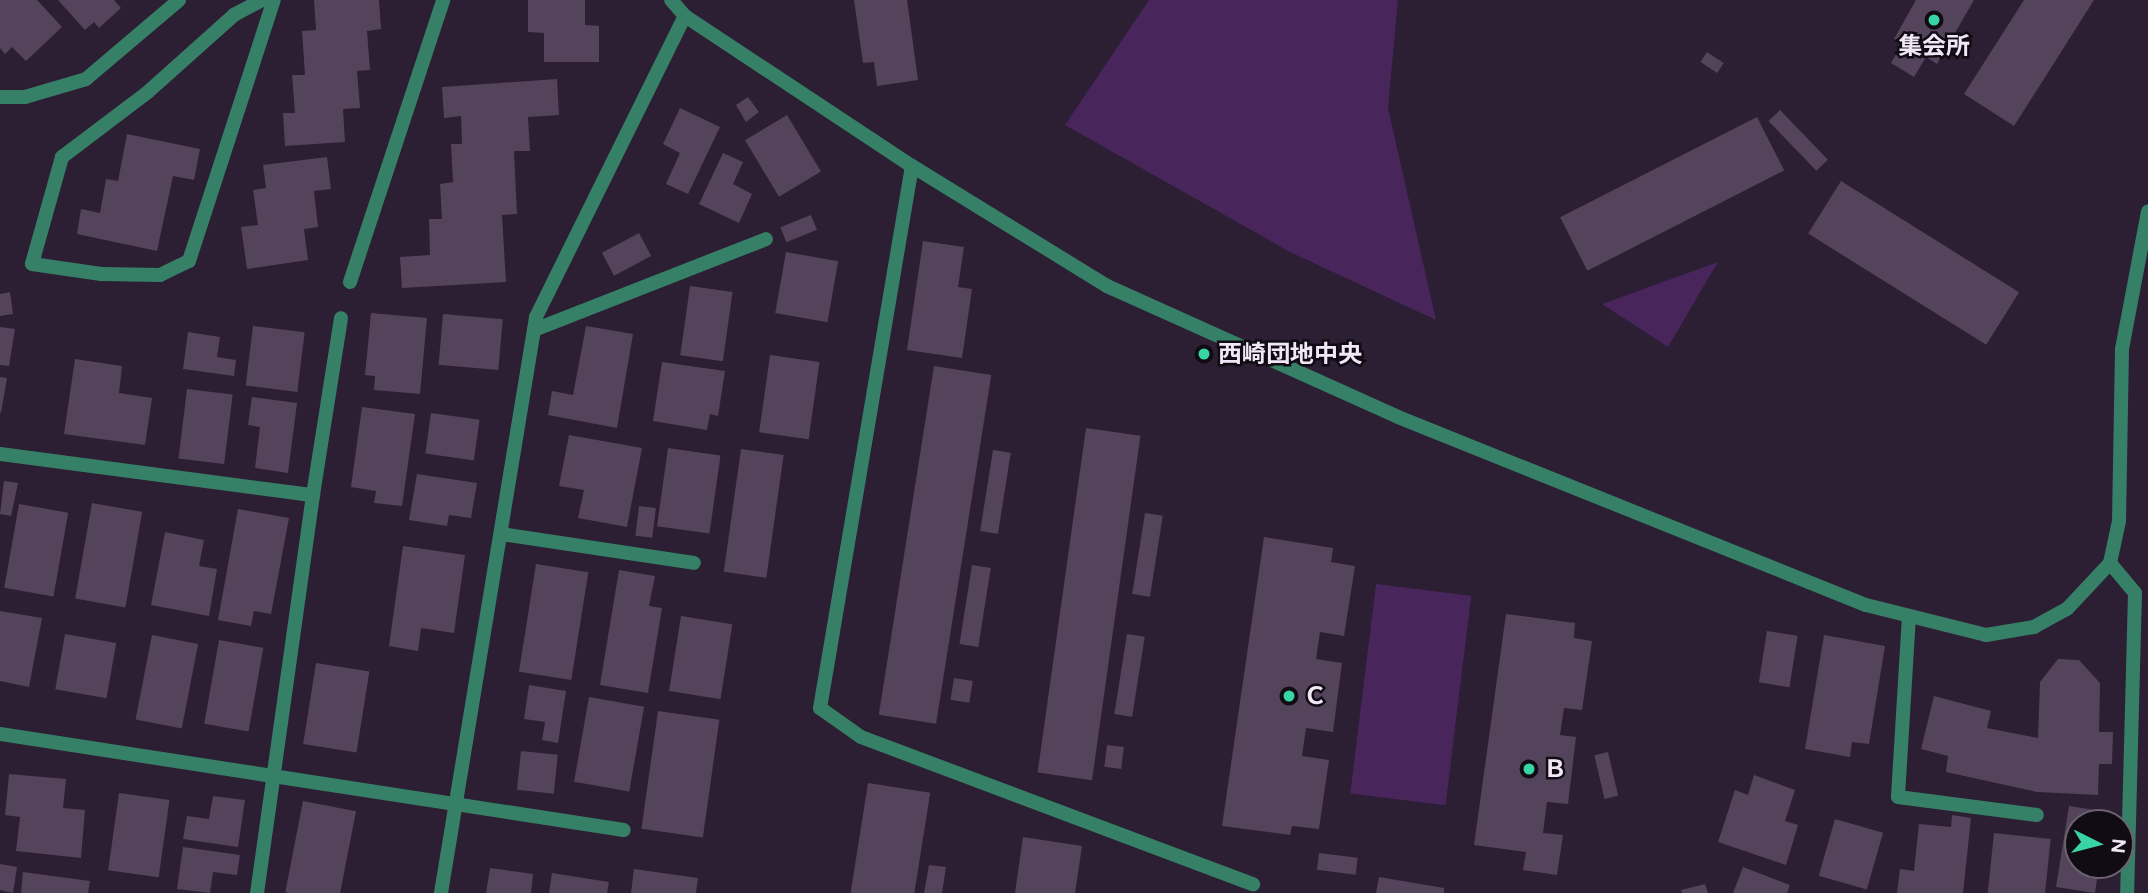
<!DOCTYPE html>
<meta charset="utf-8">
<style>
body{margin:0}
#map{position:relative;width:2148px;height:893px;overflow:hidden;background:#2c1e33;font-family:Figtree,"Noto Sans JP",sans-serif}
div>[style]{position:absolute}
.green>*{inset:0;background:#48255b;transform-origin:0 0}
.building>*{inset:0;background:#53445c;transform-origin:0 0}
.minor>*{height:14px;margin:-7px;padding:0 7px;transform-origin:7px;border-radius:7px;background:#368067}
.tertiary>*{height:14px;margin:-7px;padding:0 7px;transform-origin:7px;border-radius:7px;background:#368067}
.dots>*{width:19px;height:19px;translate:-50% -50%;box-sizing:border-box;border:4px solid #110b14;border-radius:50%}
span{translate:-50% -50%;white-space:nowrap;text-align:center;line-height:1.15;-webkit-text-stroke:5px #110b14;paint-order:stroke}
.poi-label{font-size:24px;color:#f1e8f7;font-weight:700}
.left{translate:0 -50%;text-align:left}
.north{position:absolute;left:2064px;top:809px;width:70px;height:70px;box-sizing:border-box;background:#110b14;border:2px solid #6b636f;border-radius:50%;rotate:96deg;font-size:19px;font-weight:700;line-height:28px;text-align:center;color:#f1e8f7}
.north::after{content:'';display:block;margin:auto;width:24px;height:32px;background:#39d4a5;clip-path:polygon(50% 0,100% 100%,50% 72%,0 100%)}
</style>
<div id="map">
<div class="green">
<div style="clip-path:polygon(1149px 0,1398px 0,1388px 108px,1436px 320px,1290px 252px,1065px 125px)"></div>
<div style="clip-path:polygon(1718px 262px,1668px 347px,1602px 304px)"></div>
<div style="left:1376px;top:584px;width:96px;height:211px;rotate:7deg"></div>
</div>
<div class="building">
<div style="clip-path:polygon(0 0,37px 0,62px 27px,26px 61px,12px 47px,5px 54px,0 48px)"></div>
<div style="clip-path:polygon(58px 0,114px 0,121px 8px,99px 28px,94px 22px,85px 30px)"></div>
<div style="clip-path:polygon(314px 0,379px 0,381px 29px,367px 31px,370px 70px,357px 71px,360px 108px,343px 109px,345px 142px,285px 146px,283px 113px,295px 113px,292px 75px,305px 75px,302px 31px,316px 30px)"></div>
<div style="clip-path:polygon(528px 0,585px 0,585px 25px,599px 26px,599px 62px,544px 62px,544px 33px,528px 32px)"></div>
<div style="clip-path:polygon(854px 0,907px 0,918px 80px,877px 86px,874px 62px,863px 63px)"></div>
<div style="clip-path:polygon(1916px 0,1974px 0,1937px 64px,1926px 57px,1914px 77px,1891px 63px,1902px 44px,1894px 39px)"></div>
<div style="clip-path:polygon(2024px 0,2094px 0,2014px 126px,1964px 94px)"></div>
<div style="left:1707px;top:52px;width:20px;height:12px;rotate:33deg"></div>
<div style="clip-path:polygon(557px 79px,559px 115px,528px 117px,530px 151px,514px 151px,517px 214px,502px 215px,506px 282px,402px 288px,400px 257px,430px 255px,429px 219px,442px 219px,440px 184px,453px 182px,451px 144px,462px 144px,461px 116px,444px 118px,442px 87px)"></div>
<div style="clip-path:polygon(748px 97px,759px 112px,746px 122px,736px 105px)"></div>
<div style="clip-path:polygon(680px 108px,720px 127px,688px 194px,666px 184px,680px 153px,663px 144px)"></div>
<div style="left:1780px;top:110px;width:69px;height:16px;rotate:46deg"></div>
<div style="left:787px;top:115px;width:66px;height:49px;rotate:59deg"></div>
<div style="left:1757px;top:117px;width:60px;height:221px;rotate:63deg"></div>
<div style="clip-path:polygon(127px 134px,200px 149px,194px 180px,173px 176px,157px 251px,77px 234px,81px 209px,100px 213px,106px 179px,118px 181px)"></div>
<div style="clip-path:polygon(723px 153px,743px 162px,733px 184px,752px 194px,739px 223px,699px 204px)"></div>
<div style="clip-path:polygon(327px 157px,331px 189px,314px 191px,318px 227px,304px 229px,308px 260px,247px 269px,241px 227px,258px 225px,253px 190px,266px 188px,263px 165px)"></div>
<div style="left:1841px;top:181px;width:210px;height:62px;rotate:32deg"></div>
<div style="left:811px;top:215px;width:16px;height:33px;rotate:68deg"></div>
<div style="left:639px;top:233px;width:26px;height:42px;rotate:62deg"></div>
<div style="clip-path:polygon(923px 241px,964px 247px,958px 287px,972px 289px,962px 358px,907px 350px)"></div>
<div style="left:786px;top:252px;width:53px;height:62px;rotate:10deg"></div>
<div style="left:690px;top:286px;width:43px;height:70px;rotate:8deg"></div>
<div style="clip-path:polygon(10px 292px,13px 314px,0 316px,0 294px)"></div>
<div style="clip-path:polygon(371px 313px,427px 318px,420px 394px,374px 390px,375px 376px,365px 375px)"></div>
<div style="left:443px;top:314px;width:60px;height:51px;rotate:5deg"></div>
<div style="left:253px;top:326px;width:52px;height:60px;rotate:7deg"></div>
<div style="clip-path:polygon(586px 326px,633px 334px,617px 428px,548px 415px,552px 391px,573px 395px)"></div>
<div style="clip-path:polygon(0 327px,15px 329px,9px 366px,0 365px)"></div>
<div style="clip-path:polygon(188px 332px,220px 337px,217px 357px,236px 360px,234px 376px,183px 369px)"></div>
<div style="left:770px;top:355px;width:50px;height:78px;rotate:8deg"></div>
<div style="clip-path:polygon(75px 359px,122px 366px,119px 393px,152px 398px,145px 445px,64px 434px)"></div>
<div style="clip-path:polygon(662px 362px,725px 371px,718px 416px,710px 414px,707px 430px,653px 421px)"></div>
<div style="left:934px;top:366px;width:58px;height:353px;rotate:9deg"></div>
<div style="clip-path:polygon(0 377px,7px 378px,1px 413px,0 412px)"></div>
<div style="left:187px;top:389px;width:46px;height:70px;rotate:7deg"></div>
<div style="clip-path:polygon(252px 397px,297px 403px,288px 473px,255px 468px,260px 427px,248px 425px)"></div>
<div style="clip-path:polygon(362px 407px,415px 414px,402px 506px,374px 503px,376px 491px,351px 487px)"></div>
<div style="left:431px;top:413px;width:49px;height:41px;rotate:8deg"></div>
<div style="left:1086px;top:428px;width:55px;height:348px;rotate:8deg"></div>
<div style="clip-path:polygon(569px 435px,642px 448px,627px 527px,578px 518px,584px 490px,559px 486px)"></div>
<div style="left:668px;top:448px;width:53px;height:79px;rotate:8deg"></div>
<div style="left:741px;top:449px;width:43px;height:124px;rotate:8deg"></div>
<div style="left:993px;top:450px;width:18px;height:82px;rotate:9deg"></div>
<div style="clip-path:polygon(417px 474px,477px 483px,471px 518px,449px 515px,447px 526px,409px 520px)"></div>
<div style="clip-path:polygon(4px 481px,18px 483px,11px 516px,0 514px)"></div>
<div style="left:92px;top:503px;width:51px;height:97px;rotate:10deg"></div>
<div style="left:19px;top:504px;width:50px;height:85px;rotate:10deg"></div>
<div style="left:639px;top:506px;width:17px;height:30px;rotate:7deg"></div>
<div style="clip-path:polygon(238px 509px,289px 518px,271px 614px,254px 611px,251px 626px,218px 620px)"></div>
<div style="left:1145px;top:513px;width:18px;height:82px;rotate:9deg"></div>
<div style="clip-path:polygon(165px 532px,204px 540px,199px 566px,217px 569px,209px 616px,151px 605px)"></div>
<div style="clip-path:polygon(1264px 537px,1333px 548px,1331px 562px,1355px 566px,1344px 636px,1320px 632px,1316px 659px,1342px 663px,1333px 732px,1306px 728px,1302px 756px,1329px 760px,1319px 829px,1292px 826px,1290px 835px,1222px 826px)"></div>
<div style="clip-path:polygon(403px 546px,465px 555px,454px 633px,421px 628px,418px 651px,389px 646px)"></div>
<div style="left:536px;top:564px;width:53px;height:109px;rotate:9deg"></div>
<div style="left:972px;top:565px;width:19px;height:80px;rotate:9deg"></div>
<div style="clip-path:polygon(619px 570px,655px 576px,649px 606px,662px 608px,648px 693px,600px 685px)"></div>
<div style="clip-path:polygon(0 611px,42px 618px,29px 687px,0 681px)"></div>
<div style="clip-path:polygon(1506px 614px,1575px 623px,1574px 638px,1592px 641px,1582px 710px,1564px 708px,1560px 735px,1576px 737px,1568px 804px,1547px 802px,1543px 833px,1563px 835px,1557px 875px,1523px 870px,1526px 852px,1474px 845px)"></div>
<div style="left:681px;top:616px;width:52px;height:76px;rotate:9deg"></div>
<div style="left:1767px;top:631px;width:31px;height:52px;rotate:9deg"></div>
<div style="left:65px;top:634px;width:52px;height:56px;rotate:10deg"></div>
<div style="left:1127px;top:634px;width:18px;height:81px;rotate:9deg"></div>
<div style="left:152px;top:635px;width:47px;height:86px;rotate:11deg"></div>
<div style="clip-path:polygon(1824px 635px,1885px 646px,1869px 744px,1852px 742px,1850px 757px,1805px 749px)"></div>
<div style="left:219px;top:640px;width:45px;height:85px;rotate:10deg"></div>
<div style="clip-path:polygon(2058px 659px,2079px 660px,2100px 683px,2099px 732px,2113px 732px,2112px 764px,2099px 764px,2098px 795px,2037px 792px,1946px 772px,1948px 756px,1921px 749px,1934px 696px,1991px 711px,1987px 728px,2038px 738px,2040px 682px)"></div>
<div style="left:316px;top:663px;width:54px;height:82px;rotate:9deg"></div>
<div style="left:954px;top:678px;width:19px;height:22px;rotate:9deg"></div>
<div style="clip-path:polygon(529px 685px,566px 691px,558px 743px,542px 740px,545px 722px,524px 719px)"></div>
<div style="left:589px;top:697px;width:56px;height:86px;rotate:10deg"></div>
<div style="left:658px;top:711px;width:62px;height:119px;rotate:8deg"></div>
<div style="left:1107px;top:745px;width:17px;height:22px;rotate:7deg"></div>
<div style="left:521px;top:751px;width:37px;height:39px;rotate:6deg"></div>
<div style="left:1608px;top:752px;width:45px;height:14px;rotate:77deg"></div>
<div style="clip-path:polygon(9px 774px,66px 779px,63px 808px,85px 810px,81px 858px,16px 851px,20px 817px,5px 815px)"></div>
<div style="clip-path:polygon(1754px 775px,1795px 790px,1785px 821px,1798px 825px,1786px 865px,1718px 842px,1735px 790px,1748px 795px)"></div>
<div style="left:868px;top:783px;width:63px;height:111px;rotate:9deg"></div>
<div style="left:119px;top:793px;width:51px;height:78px;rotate:8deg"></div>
<div style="clip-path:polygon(213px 796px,245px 800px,238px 847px,183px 839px,187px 816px,209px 819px)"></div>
<div style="left:303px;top:801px;width:54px;height:93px;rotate:11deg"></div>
<div style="clip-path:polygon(2069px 806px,2107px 812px,2105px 823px,2078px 823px,2078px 865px,2099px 865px,2095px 893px,2056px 887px)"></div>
<div style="clip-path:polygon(1952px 815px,1971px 818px,1963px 893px,1897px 893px,1900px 869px,1914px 871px,1919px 824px,1951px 827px)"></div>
<div style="left:1835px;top:819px;width:50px;height:59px;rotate:16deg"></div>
<div style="left:1994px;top:833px;width:57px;height:60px;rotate:6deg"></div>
<div style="clip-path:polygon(1023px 837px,1082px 846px,1075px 893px,1015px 893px)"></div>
<div style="clip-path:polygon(183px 847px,240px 855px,237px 875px,213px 872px,210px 893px,177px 889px)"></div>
<div style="left:1319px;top:853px;width:39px;height:17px;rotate:7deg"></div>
<div style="clip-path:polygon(0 864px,17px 867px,13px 893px,0 890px)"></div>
<div style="clip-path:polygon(929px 865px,946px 867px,942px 893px,924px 893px)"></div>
<div style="clip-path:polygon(1743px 867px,1790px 885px,1787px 893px,1733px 893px)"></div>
<div style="clip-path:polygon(490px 868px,533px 874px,531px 893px,486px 893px)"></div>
<div style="clip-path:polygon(634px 869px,698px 878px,696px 893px,631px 893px)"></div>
<div style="clip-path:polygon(23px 872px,90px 881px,88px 893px,21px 893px)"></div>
<div style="clip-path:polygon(552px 873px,609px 882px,607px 893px,549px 893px)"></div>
<div style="clip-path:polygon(1379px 877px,1444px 888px,1444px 893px,1376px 893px)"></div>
<div style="clip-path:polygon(1705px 884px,1708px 893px,1682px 893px,1681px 890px)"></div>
</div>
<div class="minor">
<div style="left:262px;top:0;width:32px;rotate:152deg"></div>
<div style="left:234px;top:15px;width:115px;rotate:138.2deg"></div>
<div style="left:148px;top:92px;width:108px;rotate:142.9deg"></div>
<div style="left:62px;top:157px;width:111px;rotate:105.7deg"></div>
<div style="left:32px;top:264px;width:70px;rotate:8.2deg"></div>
<div style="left:101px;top:274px;width:59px;rotate:1deg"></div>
<div style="left:160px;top:275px;width:32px;rotate:-26deg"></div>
<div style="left:189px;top:261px;width:274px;rotate:-72deg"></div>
<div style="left:0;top:97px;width:25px"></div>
<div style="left:25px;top:97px;width:64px;rotate:-16.4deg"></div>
<div style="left:86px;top:79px;width:122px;rotate:-40.3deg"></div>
<div style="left:912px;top:166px;width:550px;rotate:99.63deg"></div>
<div style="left:820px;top:708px;width:50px;rotate:35.3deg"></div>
<div style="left:861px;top:737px;width:419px;rotate:20.6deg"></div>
<div style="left:350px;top:282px;width:297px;rotate:-71.7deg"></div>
<div style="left:534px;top:330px;width:249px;rotate:-21.4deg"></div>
<div style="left:0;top:454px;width:316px;rotate:7.5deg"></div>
<div style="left:313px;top:495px;width:402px;rotate:98deg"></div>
<div style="left:313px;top:495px;width:179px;rotate:-81deg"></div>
<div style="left:501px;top:534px;width:195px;rotate:8.5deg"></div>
<div style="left:2110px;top:563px;width:39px;rotate:50deg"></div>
<div style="left:2135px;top:593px;width:300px;rotate:91.5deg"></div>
<div style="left:1909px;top:616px;width:181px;rotate:93.5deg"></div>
<div style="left:1898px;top:797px;width:140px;rotate:7.4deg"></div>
<div style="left:0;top:734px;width:631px;rotate:8.75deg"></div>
<div style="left:441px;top:893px;width:584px;rotate:-80.63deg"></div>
<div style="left:536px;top:317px;width:336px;rotate:-63.7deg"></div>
<div style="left:685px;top:16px;width:21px;rotate:-131deg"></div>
</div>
<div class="tertiary">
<div style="left:685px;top:16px;width:272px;rotate:33.5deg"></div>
<div style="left:912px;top:166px;width:229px;rotate:31.6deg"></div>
<div style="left:1107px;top:286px;width:319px;rotate:24.2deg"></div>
<div style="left:1398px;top:417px;width:504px;rotate:21.89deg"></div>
<div style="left:1866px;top:605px;width:124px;rotate:14deg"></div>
<div style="left:1986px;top:635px;width:49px;rotate:-9.5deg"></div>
<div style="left:2034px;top:627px;width:38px;rotate:-29deg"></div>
<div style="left:2067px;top:609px;width:63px;rotate:-46.9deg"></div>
<div style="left:2110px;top:563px;width:43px;rotate:-77.9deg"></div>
<div style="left:2119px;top:521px;width:172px;rotate:-89deg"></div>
<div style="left:2122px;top:349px;width:140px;rotate:-79.3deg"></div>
</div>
<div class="dots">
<div style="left:1934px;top:20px;background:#39d4a5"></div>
<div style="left:1204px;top:354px;background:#39d4a5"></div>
<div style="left:1289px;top:696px;background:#39d4a5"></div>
<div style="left:1529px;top:769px;background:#39d4a5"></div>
</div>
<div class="poi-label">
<span style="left:1934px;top:46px">集会所</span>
<span class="left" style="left:1218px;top:354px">西崎団地中央</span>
<span class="left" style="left:1303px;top:696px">Ｃ</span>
<span class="left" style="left:1543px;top:769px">Ｂ</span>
</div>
<div class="north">N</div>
</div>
